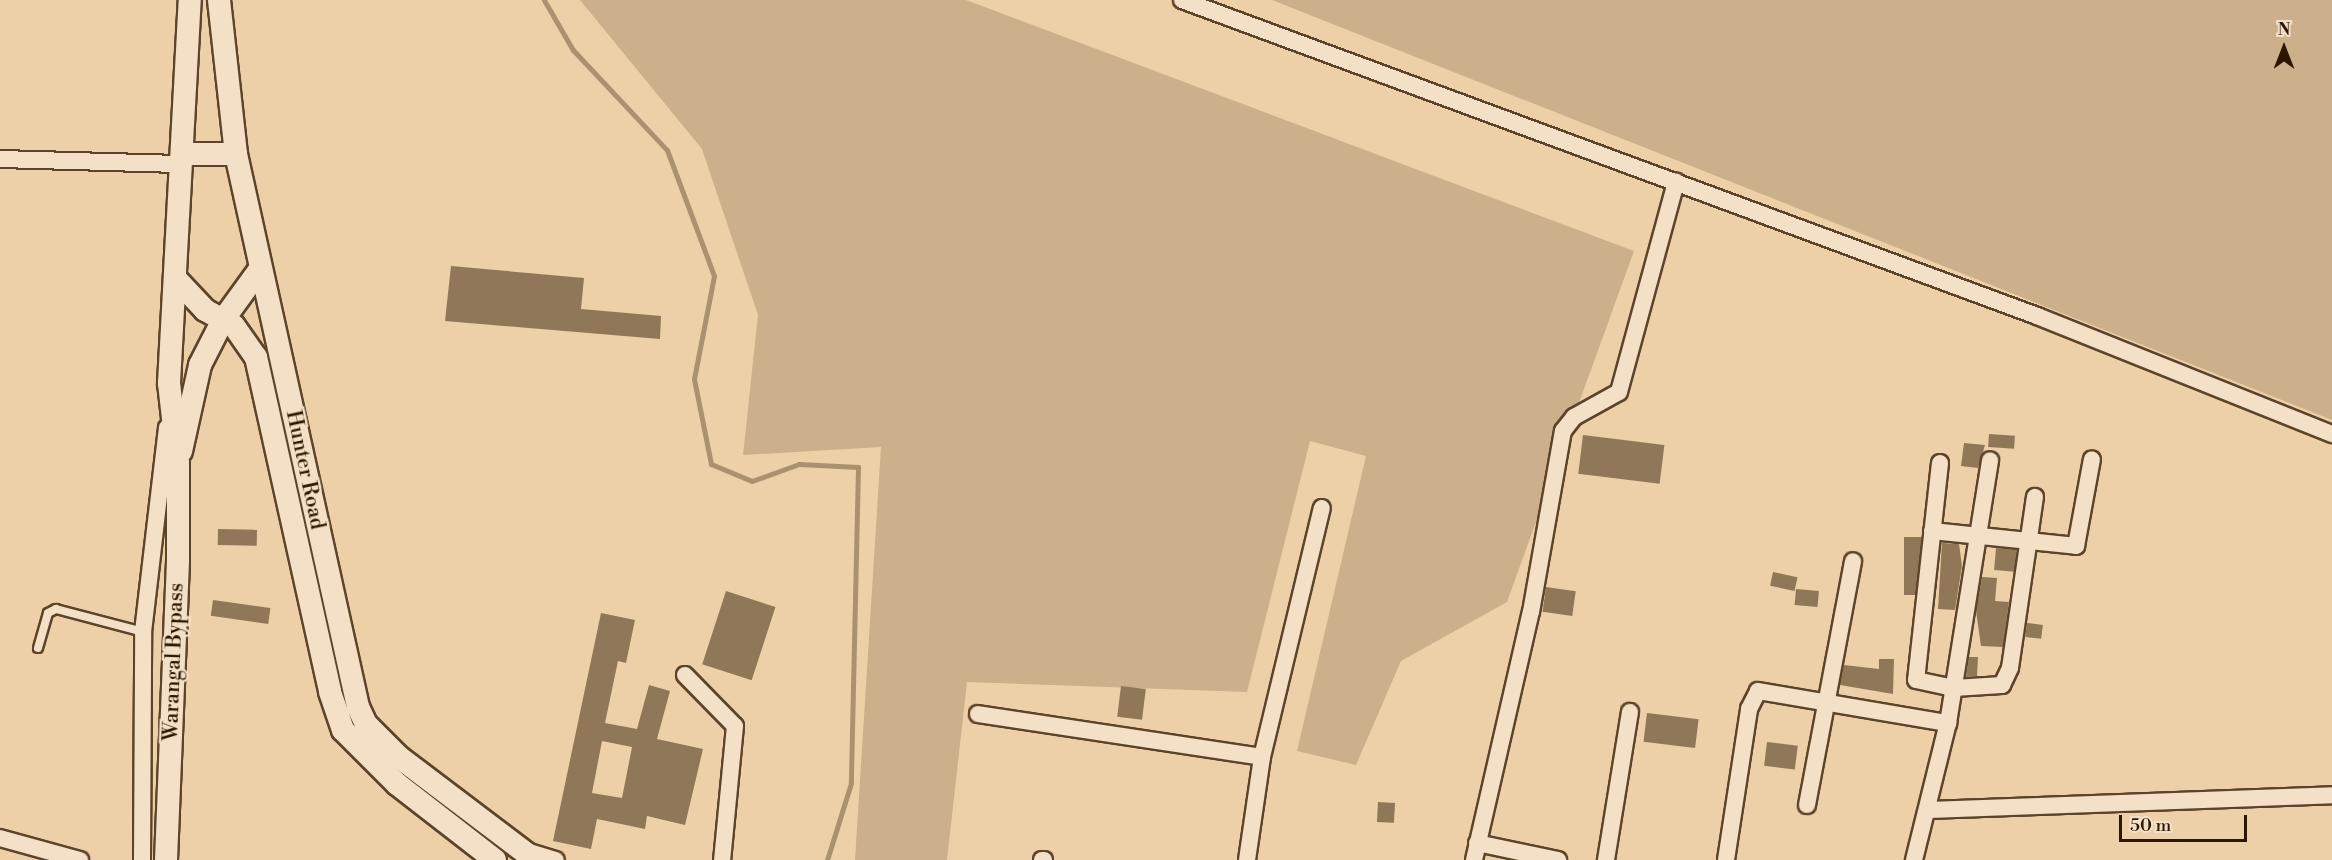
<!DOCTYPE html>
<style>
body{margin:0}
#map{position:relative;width:2332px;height:860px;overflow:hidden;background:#edd0a8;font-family:"Libre Bodoni",serif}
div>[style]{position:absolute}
.green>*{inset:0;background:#ccb08b}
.stream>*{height:5px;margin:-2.5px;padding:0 2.5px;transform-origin:2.5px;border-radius:2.5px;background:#ab916f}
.building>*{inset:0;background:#907757;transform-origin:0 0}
.roads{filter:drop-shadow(2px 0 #5c442a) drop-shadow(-2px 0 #5c442a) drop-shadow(0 2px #5c442a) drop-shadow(0 -2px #5c442a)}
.lane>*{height:8px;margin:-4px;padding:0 4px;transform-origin:4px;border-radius:4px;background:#f3e0c6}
.street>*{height:16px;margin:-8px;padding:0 8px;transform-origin:8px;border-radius:8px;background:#f3e0c6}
.secondary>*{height:22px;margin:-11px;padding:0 11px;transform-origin:11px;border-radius:11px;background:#f3e0c6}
span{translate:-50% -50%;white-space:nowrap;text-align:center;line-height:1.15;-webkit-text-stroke:4.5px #f3e0c6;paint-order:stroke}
.street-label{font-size:21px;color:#2c1600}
.north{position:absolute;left:2254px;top:18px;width:60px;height:60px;-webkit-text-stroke:4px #f3e0c6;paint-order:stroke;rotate:0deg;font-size:16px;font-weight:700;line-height:24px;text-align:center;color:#2c1600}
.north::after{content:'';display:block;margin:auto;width:21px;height:27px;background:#2c1600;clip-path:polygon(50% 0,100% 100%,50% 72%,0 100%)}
.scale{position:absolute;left:2119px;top:815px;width:128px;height:27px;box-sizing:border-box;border:3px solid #2c1600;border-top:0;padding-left:8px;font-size:18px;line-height:21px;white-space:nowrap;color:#2c1600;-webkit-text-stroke:4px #f3e0c6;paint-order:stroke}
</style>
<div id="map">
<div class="green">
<div style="clip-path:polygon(580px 0,966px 0,1634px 251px,1507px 602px,1401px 661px,1356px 765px,1297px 751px,1366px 456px,1310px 441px,1247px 692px,967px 682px,947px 860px,855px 860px,881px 447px,743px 455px,758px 315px,702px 149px)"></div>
<div style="clip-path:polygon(1272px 0,2332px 0,2332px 420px)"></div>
</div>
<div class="stream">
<div style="left:544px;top:0;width:58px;rotate:59.9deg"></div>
<div style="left:573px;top:50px;width:137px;rotate:46.8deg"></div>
<div style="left:667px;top:150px;width:134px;rotate:69.5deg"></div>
<div style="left:714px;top:276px;width:105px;rotate:101deg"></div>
<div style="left:694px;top:379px;width:87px;rotate:78.7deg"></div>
<div style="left:711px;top:464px;width:44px;rotate:22.5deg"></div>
<div style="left:752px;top:481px;width:50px;rotate:-19.9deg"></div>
<div style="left:799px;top:464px;width:59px;rotate:2.9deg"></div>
<div style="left:858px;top:467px;width:316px;rotate:91.3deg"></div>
<div style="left:851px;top:783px;width:81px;rotate:107.3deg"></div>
</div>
<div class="building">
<div style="clip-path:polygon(451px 266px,584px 278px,581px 309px,661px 316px,660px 339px,445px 321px)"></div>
<div style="left:1989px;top:434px;width:26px;height:13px;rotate:4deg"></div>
<div style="left:1583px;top:435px;width:82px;height:39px;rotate:7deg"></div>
<div style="clip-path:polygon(1964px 443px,1985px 445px,1978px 468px,1961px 466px)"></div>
<div style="left:218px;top:529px;width:39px;height:16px;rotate:1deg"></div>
<div style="left:1904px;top:537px;width:17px;height:58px"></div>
<div style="clip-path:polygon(1942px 543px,1959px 544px,1962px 566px,1955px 610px,1938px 609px)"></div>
<div style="left:1996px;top:548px;width:21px;height:22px;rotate:5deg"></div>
<div style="left:1773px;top:572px;width:25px;height:14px;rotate:12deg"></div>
<div style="clip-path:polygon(1982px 577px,1997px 578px,1995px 601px,2009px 602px,2003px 647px,1981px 646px,1976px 611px)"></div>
<div style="left:1546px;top:587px;width:30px;height:25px;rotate:8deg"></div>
<div style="left:1796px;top:589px;width:23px;height:16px;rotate:5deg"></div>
<div style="left:726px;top:591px;width:52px;height:77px;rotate:18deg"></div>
<div style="left:213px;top:600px;width:58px;height:16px;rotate:8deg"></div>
<div style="clip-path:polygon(evenodd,601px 613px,635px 620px,626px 663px,618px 661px,605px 723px,637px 729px,649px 685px,670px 691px,657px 739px,703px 749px,685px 825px,647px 816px,645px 829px,597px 819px,591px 849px,553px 841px,601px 613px,602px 741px,632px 747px,622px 798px,592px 793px,602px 741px)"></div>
<div style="left:2027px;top:623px;width:16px;height:14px;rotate:7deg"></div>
<div style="clip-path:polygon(1969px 657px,1978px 657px,1977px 676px,1966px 677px)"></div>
<div style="clip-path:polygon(1879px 659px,1894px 659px,1893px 694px,1840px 685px,1844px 665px,1879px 669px)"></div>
<div style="left:1121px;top:686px;width:25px;height:31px;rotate:7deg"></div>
<div style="left:1647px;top:713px;width:52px;height:29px;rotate:7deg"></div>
<div style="left:1767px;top:742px;width:31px;height:24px;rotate:7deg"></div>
<div style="left:1378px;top:802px;width:17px;height:20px;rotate:3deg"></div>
</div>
<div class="roads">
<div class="lane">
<div style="left:38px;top:648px;width:36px;rotate:-74deg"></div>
<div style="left:48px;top:613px;width:9px;rotate:-27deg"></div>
<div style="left:56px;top:609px;width:90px;rotate:14.8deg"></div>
</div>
<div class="street">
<div style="left:1182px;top:0;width:912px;rotate:20.28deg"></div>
<div style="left:2037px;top:316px;width:318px;rotate:21.8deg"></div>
<div style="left:0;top:159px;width:182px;rotate:1.6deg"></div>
<div style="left:1940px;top:463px;width:218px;rotate:96.3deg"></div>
<div style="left:1916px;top:680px;width:39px;rotate:12deg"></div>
<div style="left:1954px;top:688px;width:48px;rotate:-3.6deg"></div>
<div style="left:2002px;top:685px;width:19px;rotate:-65deg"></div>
<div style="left:2010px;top:668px;width:173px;rotate:-81.7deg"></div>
<div style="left:1932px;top:531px;width:145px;rotate:5.9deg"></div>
<div style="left:2076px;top:546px;width:88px;rotate:-79.6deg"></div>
<div style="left:685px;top:675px;width:71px;rotate:45.6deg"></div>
<div style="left:735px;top:726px;width:135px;rotate:95.5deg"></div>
<div style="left:978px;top:714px;width:287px;rotate:8.6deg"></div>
<div style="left:1807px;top:805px;width:248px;rotate:-79.3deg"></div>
<div style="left:1930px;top:810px;width:402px;rotate:-2.1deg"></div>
<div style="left:0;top:838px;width:83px;rotate:15.4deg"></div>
<div style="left:1477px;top:843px;width:83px;rotate:11.9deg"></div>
<div style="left:526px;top:851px;width:31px;rotate:17deg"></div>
<div style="left:142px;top:860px;width:228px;rotate:-89.7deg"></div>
<div style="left:143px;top:632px;width:206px;rotate:-83.3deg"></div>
<div style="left:1042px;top:860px;width:2px"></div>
<div style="left:1247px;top:860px;width:104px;rotate:-81.7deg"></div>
<div style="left:1262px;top:757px;width:256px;rotate:-76.5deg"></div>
<div style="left:1474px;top:860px;width:254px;rotate:-77.1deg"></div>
<div style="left:1531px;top:612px;width:184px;rotate:-80deg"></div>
<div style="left:1563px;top:431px;width:18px;rotate:-52deg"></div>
<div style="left:1574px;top:417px;width:51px;rotate:-29.1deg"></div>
<div style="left:1619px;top:392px;width:218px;rotate:-74.8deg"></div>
<div style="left:1606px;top:860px;width:150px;rotate:-80.8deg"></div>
<div style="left:1726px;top:860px;width:153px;rotate:-81.3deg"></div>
<div style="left:1749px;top:709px;width:20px;rotate:-63deg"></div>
<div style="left:1758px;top:691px;width:193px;rotate:9.6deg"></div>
<div style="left:1914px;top:860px;width:141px;rotate:-76.1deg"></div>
<div style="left:1948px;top:723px;width:266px;rotate:-80.9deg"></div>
</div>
<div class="secondary">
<div style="left:219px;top:0;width:155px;rotate:83.7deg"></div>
<div style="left:236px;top:154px;width:566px;rotate:77.56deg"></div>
<div style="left:358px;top:707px;width:19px;rotate:65deg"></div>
<div style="left:366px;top:724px;width:47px;rotate:45deg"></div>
<div style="left:399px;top:757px;width:171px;rotate:37.1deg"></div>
<div style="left:183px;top:154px;width:53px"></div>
<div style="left:175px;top:278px;width:44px;rotate:46.8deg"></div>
<div style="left:205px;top:310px;width:33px;rotate:29deg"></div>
<div style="left:234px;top:326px;width:38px;rotate:55deg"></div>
<div style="left:256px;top:357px;width:343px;rotate:77.5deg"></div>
<div style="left:330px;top:692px;width:40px;rotate:71.1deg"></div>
<div style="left:343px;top:730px;width:76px;rotate:45deg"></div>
<div style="left:397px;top:784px;width:124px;rotate:37.8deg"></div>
<div style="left:181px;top:451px;width:88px;rotate:-77.5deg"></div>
<div style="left:200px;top:365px;width:51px;rotate:-62.9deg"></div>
<div style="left:223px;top:320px;width:63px;rotate:-54deg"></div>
<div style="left:166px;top:860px;width:300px;rotate:-87.7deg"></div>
<div style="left:178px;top:560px;width:97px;rotate:-90deg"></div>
<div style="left:178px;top:463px;width:81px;rotate:-96.4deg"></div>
<div style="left:169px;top:383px;width:384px;rotate:-86.9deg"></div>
</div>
</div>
<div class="street-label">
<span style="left:305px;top:470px;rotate:78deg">Hunter Road</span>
<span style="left:174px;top:662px;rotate:-88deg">Warangal Bypass</span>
</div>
<div class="north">N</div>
<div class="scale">50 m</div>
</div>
